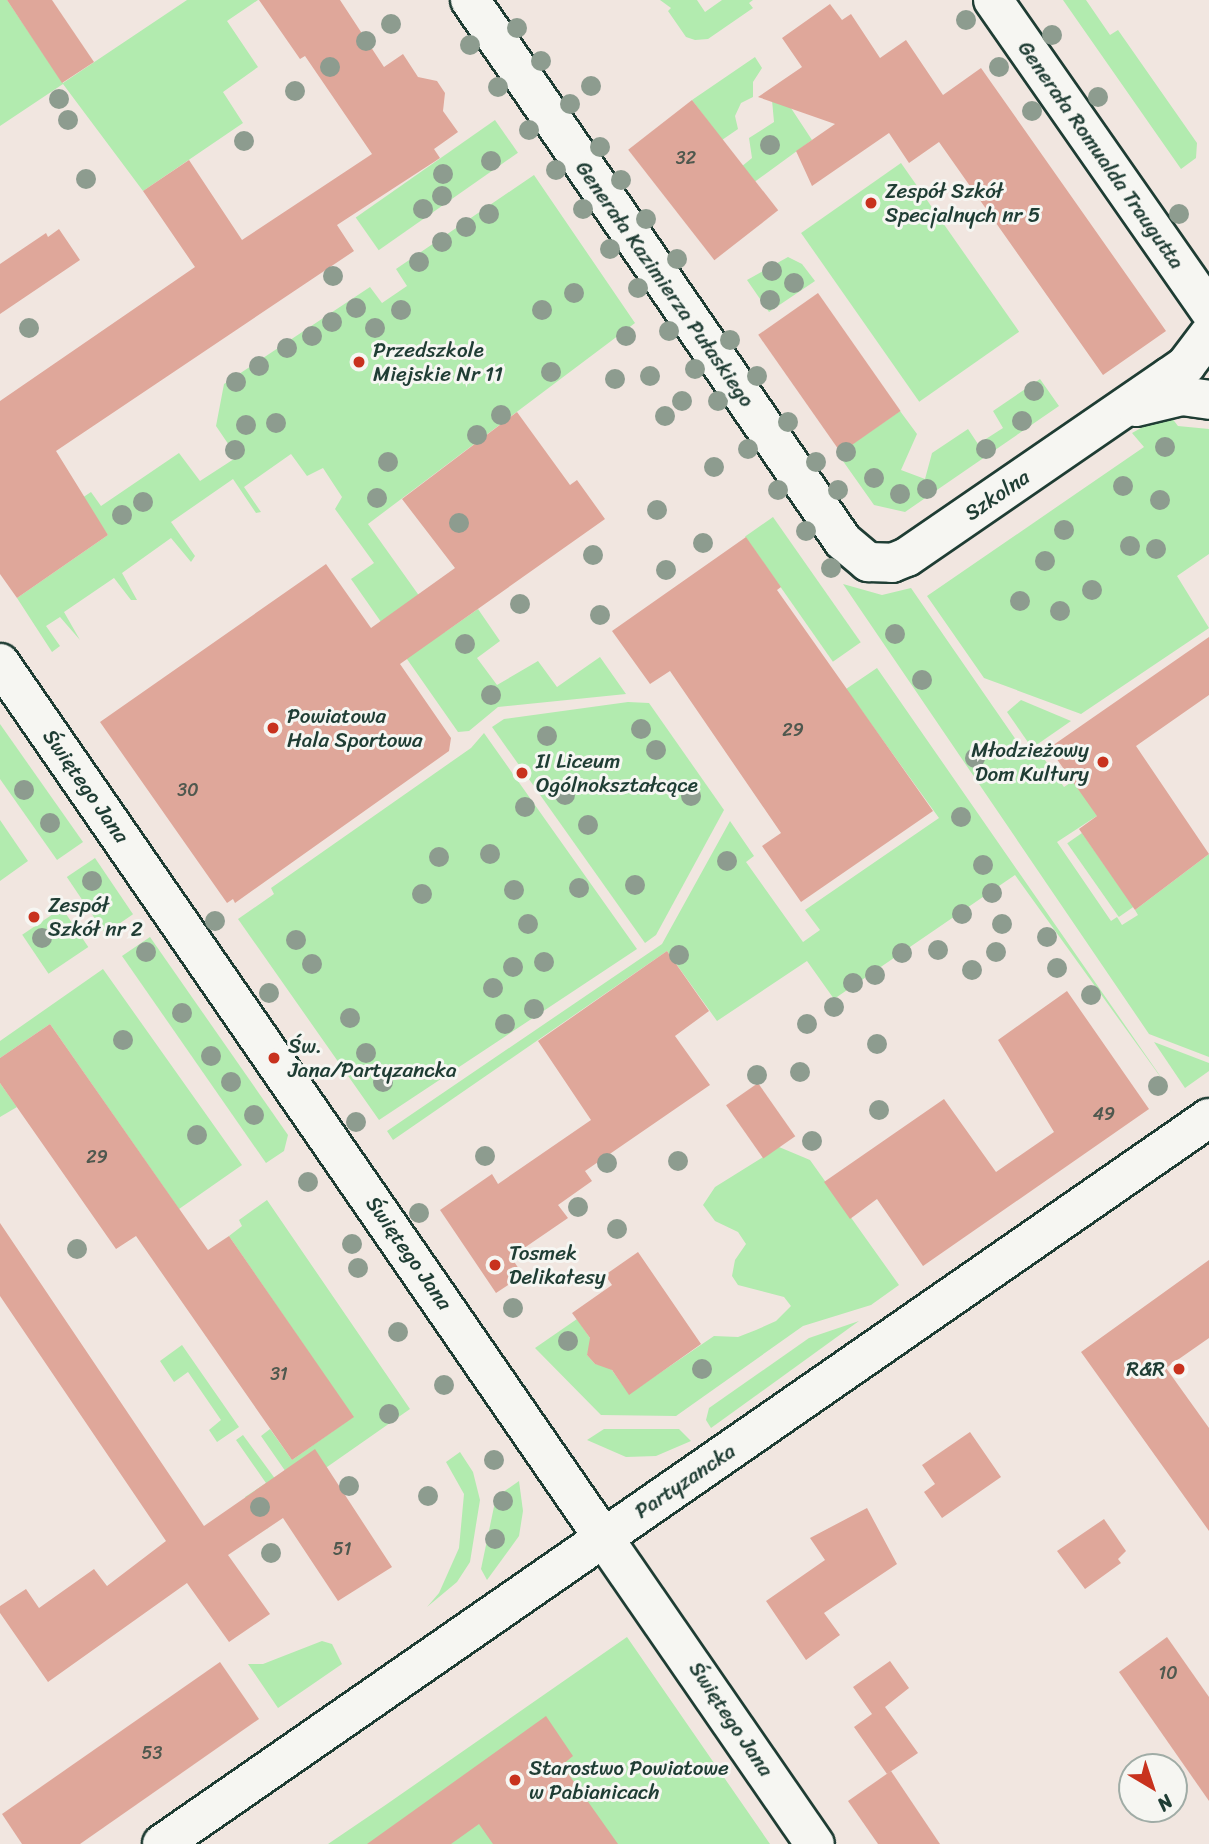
<!DOCTYPE html>
<meta charset="utf-8">
<style>
body{margin:0}
#map{position:relative;width:1209px;height:1844px;overflow:hidden;background:#f1e6e0;font-family:Sriracha,sans-serif}
div>[style]{position:absolute}
.green>*{inset:0;background:#b2ebaf;transform-origin:0 0}
.building>*{inset:0;background:#dfa79a;transform-origin:0 0}
.roads{filter:drop-shadow(2px 0 #1f3d34) drop-shadow(-2px 0 #1f3d34) drop-shadow(0 2px #1f3d34) drop-shadow(0 -2px #1f3d34)}
.street>*{height:38px;margin:-19px;padding:0 19px;transform-origin:19px;border-radius:19px;background:#f6f6f2}
.secondary>*{height:38px;margin:-19px;padding:0 19px;transform-origin:19px;border-radius:19px;background:#f6f6f2}
.trees>*{width:20px;height:20px;margin:-10px;border-radius:50%;background:#8d9c8f}
.dots>*{width:19px;height:19px;translate:-50% -50%;box-sizing:border-box;border:4px solid #f6f6f2;border-radius:50%}
span{translate:-50% -50%;white-space:nowrap;text-align:center;line-height:1.15;-webkit-text-stroke:6px #f6f6f2;paint-order:stroke}
.number-label{font-size:18px;color:#4f584e}
.number-label span{-webkit-text-stroke-width:0}
.street-label{font-size:21px;color:#1f3d34}
.poi-label{font-size:21px;color:#1f3d34}
.left{translate:0 -50%;text-align:left}
.right{translate:-100% -50%;text-align:right}
.north{position:absolute;left:1118px;top:1753px;width:70px;height:70px;box-sizing:border-box;background:#f6f6f2;border:2px solid #a0aca6;border-radius:50%;rotate:141deg;font-size:19px;font-weight:700;line-height:28px;text-align:center;color:#1f3d34}
.north::after{content:'';display:block;margin:auto;width:24px;height:32px;background:#c8321e;clip-path:polygon(50% 0,100% 100%,50% 72%,0 100%)}
</style>
<div id="map">
<div class="green">
<div style="clip-path:polygon(0 0,7px 0,63px 83px,187px 0,258px 0,227px 21px,258px 67px,223px 92px,243px 123px,143px 191px,63px 84px,0 126px)"></div>
<div style="clip-path:polygon(660px 0,697px 0,705px 12px,722px 0,753px 0,749px 3px,753px 8px,708px 39px,695px 40px,686px 37px,668px 11px,671px 8px)"></div>
<div style="clip-path:polygon(1063px 0,1086px 0,1110px 35px,1118px 30px,1197px 143px,1196px 158px,1181px 169px)"></div>
<div style="clip-path:polygon(755px 57px,762px 68px,753px 82px,753px 97px,741px 103px,735px 116px,738px 129px,722px 140px,692px 100px)"></div>
<div style="clip-path:polygon(772px 100px,787px 102px,812px 140px,753px 183px,741px 167px,752px 158px,749px 138px,774px 122px)"></div>
<div style="left:495px;top:120px;width:40px;height:170px;rotate:55deg"></div>
<div style="left:901px;top:163px;width:206px;height:122px;rotate:55deg"></div>
<div style="clip-path:polygon(534px 175px,635px 323px,368px 524px,445px 632px,478px 609px,500px 641px,477px 658px,497px 685px,538px 661px,557px 687px,600px 657px,626px 694px,498px 707px,469px 731px,458px 732px,351px 579px,374px 563px,335px 509px,342px 497px,323px 468px,307px 476px,291px 454px,244px 487px,261px 512px,256px 513px,233px 479px,171px 522px,195px 556px,191px 562px,171px 538px,122px 573px,137px 600px,131px 600px,114px 578px,64px 612px,80px 640px,60px 617px,46px 626px,60px 646px,52px 652px,17px 598px,108px 535px,82px 498px,91px 492px,101px 506px,179px 453px,200px 481px,237px 457px,216px 426px,224px 384px,370px 287px,382px 303px,407px 286px,396px 269px)"></div>
<div style="clip-path:polygon(788px 257px,802px 264px,815px 281px,769px 312px,747px 280px)"></div>
<div style="clip-path:polygon(1040px 379px,1059px 406px,905px 512px,874px 505px,838px 454px,900px 411px,917px 434px,901px 470px,925px 479px,932px 453px,968px 429px,978px 444px,1003px 428px,993px 411px)"></div>
<div style="clip-path:polygon(1168px 413px,1178px 426px,1209px 429px,1209px 554px,1177px 576px,1209px 628px,1081px 714px,984px 678px,927px 596px,1144px 447px,1132px 433px)"></div>
<div style="left:773px;top:517px;width:153px;height:34px;rotate:55deg"></div>
<div style="clip-path:polygon(843px 584px,882px 595px,911px 588px,1030px 760px,1040px 753px,1064px 787px,1082px 775px,1106px 810px,1057px 842px,1111px 921px,1117px 917px,1122px 925px,1138px 915px,1135px 910px,1209px 854px,1209px 1057px,1149px 1034px)"></div>
<div style="clip-path:polygon(877px 668px,1172px 1093px,1015px 875px,834px 999px,807px 961px,717px 1021px,667px 951px,393px 1140px,387px 1131px,662px 944px,730px 821px,754px 856px,746px 862px,803px 942px,820px 930px,805px 910px,939px 818px,846px 689px)"></div>
<div style="clip-path:polygon(1021px 700px,1071px 721px,1032px 748px,1007px 712px)"></div>
<div style="clip-path:polygon(628px 702px,649px 703px,724px 810px,656px 935px,645px 943px,492px 727px,504px 719px)"></div>
<div style="clip-path:polygon(0 724px,83px 842px,57px 860px,0 779px)"></div>
<div style="clip-path:polygon(484px 733px,637px 949px,379px 1120px,238px 919px,274px 894px,271px 888px,471px 748px)"></div>
<div style="clip-path:polygon(0 820px,28px 861px,0 881px)"></div>
<div style="left:1082px;top:833px;width:90px;height:18px;rotate:55deg"></div>
<div style="left:95px;top:858px;width:68px;height:34px;rotate:56deg"></div>
<div style="left:62px;top:908px;width:47px;height:48px;rotate:56deg"></div>
<div style="clip-path:polygon(150px 937px,288px 1135px,284px 1151px,266px 1163px,122px 956px)"></div>
<div style="clip-path:polygon(103px 969px,242px 1165px,179px 1209px,50px 1024px,0 1058px,0 1041px)"></div>
<div style="clip-path:polygon(1154px 1042px,1209px 1063px,1209px 1071px,1185px 1088px)"></div>
<div style="clip-path:polygon(0 1083px,17px 1107px,0 1117px)"></div>
<div style="clip-path:polygon(779px 1147px,810px 1160px,899px 1285px,871px 1305px,803px 1326px,676px 1416px,601px 1415px,535px 1348px,577px 1319px,592px 1341px,587px 1355px,595px 1364px,609px 1366px,629px 1394px,714px 1336px,738px 1337px,756px 1330px,776px 1321px,791px 1306px,784px 1297px,738px 1285px,732px 1276px,735px 1260px,746px 1244px,738px 1232px,715px 1221px,703px 1205px,715px 1187px)"></div>
<div style="clip-path:polygon(267px 1200px,410px 1409px,297px 1488px,261px 1436px,270px 1429px,292px 1460px,353px 1417px,229px 1236px,242px 1226px,239px 1220px)"></div>
<div style="clip-path:polygon(859px 1321px,711px 1428px,706px 1420px,709px 1408px,809px 1338px)"></div>
<div style="clip-path:polygon(182px 1345px,239px 1427px,217px 1442px,209px 1430px,221px 1420px,188px 1372px,174px 1382px,160px 1361px)"></div>
<div style="clip-path:polygon(604px 1429px,679px 1429px,691px 1441px,656px 1456px,626px 1457px,587px 1440px)"></div>
<div style="clip-path:polygon(243px 1435px,287px 1495px,267px 1529px,245px 1497px,266px 1483px,236px 1440px)"></div>
<div style="clip-path:polygon(460px 1452px,473px 1472px,480px 1500px,470px 1562px,457px 1582px,427px 1607px,439px 1593px,459px 1548px,464px 1494px,446px 1462px)"></div>
<div style="clip-path:polygon(519px 1481px,523px 1511px,519px 1536px,487px 1580px,481px 1569px,496px 1497px)"></div>
<div style="clip-path:polygon(627px 1637px,770px 1844px,328px 1844px,387px 1804px)"></div>
<div style="clip-path:polygon(322px 1641px,332px 1644px,342px 1664px,278px 1708px,248px 1664px,263px 1664px)"></div>
</div>
<div class="building">
<div style="clip-path:polygon(7px 0,52px 0,94px 62px,62px 83px)"></div>
<div style="clip-path:polygon(259px 0,340px 0,384px 67px,403px 54px,418px 77px,437px 81px,445px 93px,443px 111px,458px 132px,434px 149px,440px 158px,337px 225px,354px 251px,56px 451px,108px 535px,17px 598px,0 574px,0 401px,195px 267px,143px 191px,189px 160px,242px 240px,372px 154px,305px 56px,300px 59px)"></div>
<div style="clip-path:polygon(830px 4px,842px 20px,851px 14px,880px 58px,906px 40px,943px 95px,981px 68px,1166px 331px,1103px 375px,939px 142px,909px 163px,889px 133px,812px 186px,796px 151px,835px 124px,758px 97px,802px 67px,782px 38px)"></div>
<div style="left:692px;top:100px;width:140px;height:81px;rotate:52deg"></div>
<div style="clip-path:polygon(59px 229px,80px 260px,0 314px,0 264px,46px 233px,48px 237px)"></div>
<div style="left:818px;top:293px;width:144px;height:73px;rotate:55deg"></div>
<div style="clip-path:polygon(517px 412px,570px 485px,577px 480px,605px 519px,400px 664px,451px 738px,449px 751px,235px 903px,233px 899px,227px 903px,100px 722px,326px 564px,371px 628px,455px 568px,402px 499px)"></div>
<div style="clip-path:polygon(746px 537px,781px 587px,777px 590px,933px 811px,801px 902px,762px 846px,781px 833px,670px 671px,650px 684px,612px 631px)"></div>
<div style="clip-path:polygon(1209px 637px,1209px 695px,1136px 746px,1209px 854px,1135px 910px,1079px 829px,1097px 816px,1049px 748px)"></div>
<div style="clip-path:polygon(667px 951px,709px 1011px,675px 1036px,710px 1085px,585px 1171px,592px 1181px,558px 1205px,568px 1218px,511px 1257px,523px 1275px,496px 1293px,440px 1210px,492px 1174px,498px 1184px,591px 1120px,538px 1041px)"></div>
<div style="clip-path:polygon(1067px 991px,1149px 1109px,923px 1266px,877px 1199px,850px 1219px,824px 1182px,944px 1099px,996px 1172px,1054px 1132px,998px 1040px)"></div>
<div style="clip-path:polygon(50px 1024px,208px 1250px,229px 1236px,354px 1417px,292px 1460px,136px 1236px,116px 1249px,0 1083px,0 1058px)"></div>
<div style="left:758px;top:1083px;width:65px;height:39px;rotate:55deg"></div>
<div style="clip-path:polygon(0 1223px,204px 1526px,315px 1449px,392px 1567px,338px 1601px,283px 1518px,228px 1555px,270px 1614px,229px 1642px,187px 1583px,48px 1682px,0 1613px,0 1606px,26px 1589px,39px 1608px,94px 1569px,107px 1586px,166px 1541px,0 1296px)"></div>
<div style="clip-path:polygon(638px 1252px,701px 1344px,629px 1395px,612px 1370px,595px 1364px,587px 1355px,590px 1338px,572px 1313px,612px 1285px,605px 1275px)"></div>
<div style="clip-path:polygon(1209px 1260px,1209px 1338px,1166px 1368px,1209px 1428px,1209px 1531px,1081px 1352px)"></div>
<div style="clip-path:polygon(970px 1432px,1001px 1477px,942px 1518px,924px 1492px,935px 1484px,922px 1465px)"></div>
<div style="clip-path:polygon(867px 1508px,897px 1564px,824px 1613px,840px 1635px,806px 1660px,766px 1601px,825px 1560px,810px 1538px)"></div>
<div style="clip-path:polygon(1104px 1519px,1126px 1551px,1118px 1559px,1121px 1563px,1085px 1589px,1057px 1551px)"></div>
<div style="clip-path:polygon(1167px 1637px,1209px 1697px,1209px 1801px,1119px 1672px)"></div>
<div style="clip-path:polygon(890px 1661px,909px 1688px,885px 1707px,918px 1753px,887px 1774px,854px 1727px,872px 1714px,853px 1687px)"></div>
<div style="clip-path:polygon(220px 1662px,259px 1719px,80px 1844px,22px 1844px,2px 1814px)"></div>
<div style="clip-path:polygon(546px 1716px,573px 1756px,562px 1765px,618px 1844px,493px 1844px,479px 1824px,451px 1844px,367px 1844px)"></div>
<div style="clip-path:polygon(891px 1771px,940px 1844px,878px 1844px,848px 1801px)"></div>
</div>
<div class="roads">
<div class="street">
<div style="left:470px;top:0;width:657px;rotate:55.42deg"></div>
<div style="left:843px;top:541px;width:33px;rotate:40deg"></div>
<div style="left:868px;top:562px;width:24px;rotate:2deg"></div>
<div style="left:892px;top:563px;width:16px;rotate:-22deg"></div>
<div style="left:907px;top:557px;width:318px;rotate:-34.5deg"></div>
<div style="left:1169px;top:377px;width:21px;rotate:-35deg"></div>
<div style="left:1186px;top:365px;width:38px;rotate:-53deg"></div>
<div style="left:993px;top:0;width:378px;rotate:55.1deg"></div>
<div style="left:1136px;top:407px;width:47px;rotate:-13.4deg"></div>
<div style="left:1182px;top:396px;width:27px;rotate:8deg"></div>
<div style="left:603px;top:1537px;width:373px;rotate:55.4deg"></div>
</div>
<div class="secondary">
<div style="left:0;top:663px;width:1062px;rotate:55.4deg"></div>
<div style="left:162px;top:1844px;width:1274px;rotate:-34.74deg"></div>
</div>
</div>
<div class="trees">
<div style="left:966px;top:20px"></div>
<div style="left:391px;top:24px"></div>
<div style="left:517px;top:28px"></div>
<div style="left:1052px;top:35px"></div>
<div style="left:366px;top:41px"></div>
<div style="left:470px;top:45px"></div>
<div style="left:541px;top:61px"></div>
<div style="left:330px;top:67px"></div>
<div style="left:999px;top:67px"></div>
<div style="left:591px;top:86px"></div>
<div style="left:498px;top:87px"></div>
<div style="left:295px;top:91px"></div>
<div style="left:1098px;top:97px"></div>
<div style="left:59px;top:99px"></div>
<div style="left:570px;top:104px"></div>
<div style="left:1032px;top:111px"></div>
<div style="left:68px;top:120px"></div>
<div style="left:529px;top:130px"></div>
<div style="left:244px;top:141px"></div>
<div style="left:770px;top:145px"></div>
<div style="left:600px;top:147px"></div>
<div style="left:491px;top:161px"></div>
<div style="left:556px;top:170px"></div>
<div style="left:443px;top:174px"></div>
<div style="left:86px;top:179px"></div>
<div style="left:621px;top:180px"></div>
<div style="left:442px;top:196px"></div>
<div style="left:423px;top:209px"></div>
<div style="left:583px;top:209px"></div>
<div style="left:489px;top:214px"></div>
<div style="left:1179px;top:214px"></div>
<div style="left:646px;top:219px"></div>
<div style="left:466px;top:227px"></div>
<div style="left:442px;top:242px"></div>
<div style="left:610px;top:249px"></div>
<div style="left:677px;top:259px"></div>
<div style="left:419px;top:262px"></div>
<div style="left:772px;top:271px"></div>
<div style="left:333px;top:276px"></div>
<div style="left:794px;top:283px"></div>
<div style="left:638px;top:288px"></div>
<div style="left:574px;top:293px"></div>
<div style="left:770px;top:300px"></div>
<div style="left:356px;top:308px"></div>
<div style="left:401px;top:310px"></div>
<div style="left:542px;top:310px"></div>
<div style="left:332px;top:322px"></div>
<div style="left:29px;top:328px"></div>
<div style="left:375px;top:328px"></div>
<div style="left:669px;top:331px"></div>
<div style="left:312px;top:336px"></div>
<div style="left:626px;top:336px"></div>
<div style="left:730px;top:340px"></div>
<div style="left:287px;top:348px"></div>
<div style="left:259px;top:366px"></div>
<div style="left:695px;top:369px"></div>
<div style="left:551px;top:372px"></div>
<div style="left:650px;top:376px"></div>
<div style="left:757px;top:376px"></div>
<div style="left:615px;top:379px"></div>
<div style="left:236px;top:382px"></div>
<div style="left:1034px;top:391px"></div>
<div style="left:682px;top:401px"></div>
<div style="left:718px;top:401px"></div>
<div style="left:501px;top:415px"></div>
<div style="left:665px;top:416px"></div>
<div style="left:1022px;top:421px"></div>
<div style="left:788px;top:422px"></div>
<div style="left:276px;top:423px"></div>
<div style="left:246px;top:425px"></div>
<div style="left:477px;top:435px"></div>
<div style="left:1165px;top:447px"></div>
<div style="left:748px;top:449px"></div>
<div style="left:986px;top:449px"></div>
<div style="left:235px;top:450px"></div>
<div style="left:846px;top:452px"></div>
<div style="left:388px;top:462px"></div>
<div style="left:816px;top:462px"></div>
<div style="left:714px;top:467px"></div>
<div style="left:874px;top:478px"></div>
<div style="left:1123px;top:486px"></div>
<div style="left:927px;top:489px"></div>
<div style="left:778px;top:490px"></div>
<div style="left:838px;top:490px"></div>
<div style="left:900px;top:494px"></div>
<div style="left:377px;top:498px"></div>
<div style="left:1160px;top:500px"></div>
<div style="left:143px;top:502px"></div>
<div style="left:657px;top:510px"></div>
<div style="left:122px;top:515px"></div>
<div style="left:459px;top:523px"></div>
<div style="left:1064px;top:530px"></div>
<div style="left:806px;top:531px"></div>
<div style="left:703px;top:543px"></div>
<div style="left:1130px;top:546px"></div>
<div style="left:1156px;top:549px"></div>
<div style="left:593px;top:555px"></div>
<div style="left:1045px;top:561px"></div>
<div style="left:831px;top:568px"></div>
<div style="left:666px;top:570px"></div>
<div style="left:1092px;top:590px"></div>
<div style="left:1020px;top:601px"></div>
<div style="left:520px;top:604px"></div>
<div style="left:1060px;top:611px"></div>
<div style="left:600px;top:615px"></div>
<div style="left:895px;top:634px"></div>
<div style="left:465px;top:644px"></div>
<div style="left:922px;top:680px"></div>
<div style="left:491px;top:695px"></div>
<div style="left:641px;top:729px"></div>
<div style="left:547px;top:736px"></div>
<div style="left:656px;top:750px"></div>
<div style="left:975px;top:758px"></div>
<div style="left:24px;top:790px"></div>
<div style="left:565px;top:795px"></div>
<div style="left:691px;top:796px"></div>
<div style="left:525px;top:807px"></div>
<div style="left:961px;top:817px"></div>
<div style="left:50px;top:823px"></div>
<div style="left:588px;top:825px"></div>
<div style="left:490px;top:854px"></div>
<div style="left:439px;top:857px"></div>
<div style="left:727px;top:861px"></div>
<div style="left:983px;top:865px"></div>
<div style="left:92px;top:881px"></div>
<div style="left:635px;top:885px"></div>
<div style="left:579px;top:888px"></div>
<div style="left:514px;top:890px"></div>
<div style="left:992px;top:893px"></div>
<div style="left:422px;top:894px"></div>
<div style="left:962px;top:914px"></div>
<div style="left:215px;top:921px"></div>
<div style="left:528px;top:924px"></div>
<div style="left:1002px;top:924px"></div>
<div style="left:1047px;top:937px"></div>
<div style="left:42px;top:938px"></div>
<div style="left:296px;top:940px"></div>
<div style="left:938px;top:950px"></div>
<div style="left:146px;top:952px"></div>
<div style="left:996px;top:952px"></div>
<div style="left:902px;top:953px"></div>
<div style="left:679px;top:955px"></div>
<div style="left:544px;top:962px"></div>
<div style="left:312px;top:964px"></div>
<div style="left:513px;top:967px"></div>
<div style="left:1057px;top:968px"></div>
<div style="left:972px;top:970px"></div>
<div style="left:875px;top:975px"></div>
<div style="left:853px;top:983px"></div>
<div style="left:493px;top:988px"></div>
<div style="left:269px;top:993px"></div>
<div style="left:1091px;top:995px"></div>
<div style="left:834px;top:1007px"></div>
<div style="left:534px;top:1009px"></div>
<div style="left:182px;top:1013px"></div>
<div style="left:350px;top:1018px"></div>
<div style="left:505px;top:1024px"></div>
<div style="left:807px;top:1024px"></div>
<div style="left:123px;top:1040px"></div>
<div style="left:877px;top:1044px"></div>
<div style="left:366px;top:1053px"></div>
<div style="left:211px;top:1056px"></div>
<div style="left:800px;top:1072px"></div>
<div style="left:757px;top:1075px"></div>
<div style="left:231px;top:1082px"></div>
<div style="left:383px;top:1082px"></div>
<div style="left:1158px;top:1086px"></div>
<div style="left:879px;top:1110px"></div>
<div style="left:254px;top:1115px"></div>
<div style="left:356px;top:1122px"></div>
<div style="left:197px;top:1135px"></div>
<div style="left:812px;top:1141px"></div>
<div style="left:485px;top:1156px"></div>
<div style="left:678px;top:1161px"></div>
<div style="left:607px;top:1163px"></div>
<div style="left:308px;top:1182px"></div>
<div style="left:578px;top:1207px"></div>
<div style="left:419px;top:1213px"></div>
<div style="left:617px;top:1229px"></div>
<div style="left:352px;top:1244px"></div>
<div style="left:77px;top:1249px"></div>
<div style="left:358px;top:1268px"></div>
<div style="left:513px;top:1308px"></div>
<div style="left:398px;top:1332px"></div>
<div style="left:568px;top:1341px"></div>
<div style="left:702px;top:1369px"></div>
<div style="left:444px;top:1385px"></div>
<div style="left:389px;top:1414px"></div>
<div style="left:494px;top:1460px"></div>
<div style="left:349px;top:1486px"></div>
<div style="left:428px;top:1496px"></div>
<div style="left:503px;top:1501px"></div>
<div style="left:260px;top:1507px"></div>
<div style="left:495px;top:1539px"></div>
<div style="left:271px;top:1553px"></div>
</div>
<div class="dots">
<div style="left:871px;top:203px;background:#c8321e"></div>
<div style="left:359px;top:362px;background:#c8321e"></div>
<div style="left:273px;top:728px;background:#c8321e"></div>
<div style="left:1103px;top:762px;background:#c8321e"></div>
<div style="left:522px;top:773px;background:#c8321e"></div>
<div style="left:34px;top:917px;background:#c8321e"></div>
<div style="left:274px;top:1058px;background:#c8321e"></div>
<div style="left:495px;top:1265px;background:#c8321e"></div>
<div style="left:1179px;top:1369px;background:#c8321e"></div>
<div style="left:515px;top:1780px;background:#c8321e"></div>
</div>
<div class="number-label">
<span style="left:686px;top:158px">32</span>
<span style="left:793px;top:730px">29</span>
<span style="left:188px;top:790px">30</span>
<span style="left:1104px;top:1114px">49</span>
<span style="left:97px;top:1157px">29</span>
<span style="left:279px;top:1374px">31</span>
<span style="left:342px;top:1549px">51</span>
<span style="left:1168px;top:1673px">10</span>
<span style="left:152px;top:1753px">53</span>
</div>
<div class="street-label">
<span style="left:1101px;top:155px;rotate:55deg">Generała Romualda Traugutta</span>
<span style="left:665px;top:284px;rotate:55deg">Generała Kazimierza Pułaskiego</span>
<span style="left:997px;top:495px;rotate:-34deg">Szkolna</span>
<span style="left:86px;top:786px;rotate:55deg">Świętego Jana</span>
<span style="left:409px;top:1253px;rotate:55deg">Świętego Jana</span>
<span style="left:685px;top:1481px;rotate:-34deg">Partyzancka</span>
<span style="left:731px;top:1719px;rotate:56deg">Świętego Jana</span>
</div>
<div class="poi-label">
<span class="left" style="left:885px;top:203px">Zespół Szkół<br>Specjalnych nr 5</span>
<span class="left" style="left:373px;top:362px">Przedszkole<br>Miejskie Nr 11</span>
<span class="left" style="left:287px;top:728px">Powiatowa<br>Hala Sportowa</span>
<span class="right" style="left:1089px;top:762px">Młodzieżowy<br>Dom Kultury</span>
<span class="left" style="left:536px;top:773px">II Liceum<br>Ogólnokształcące</span>
<span class="left" style="left:48px;top:917px">Zespół<br>Szkół nr 2</span>
<span class="left" style="left:288px;top:1058px">Św.<br>Jana/Partyzancka</span>
<span class="left" style="left:509px;top:1265px">Tosmek<br>Delikatesy</span>
<span class="right" style="left:1165px;top:1369px">R&amp;R</span>
<span class="left" style="left:529px;top:1780px">Starostwo Powiatowe<br>w Pabianicach</span>
</div>
<div class="north">N</div>
</div>
